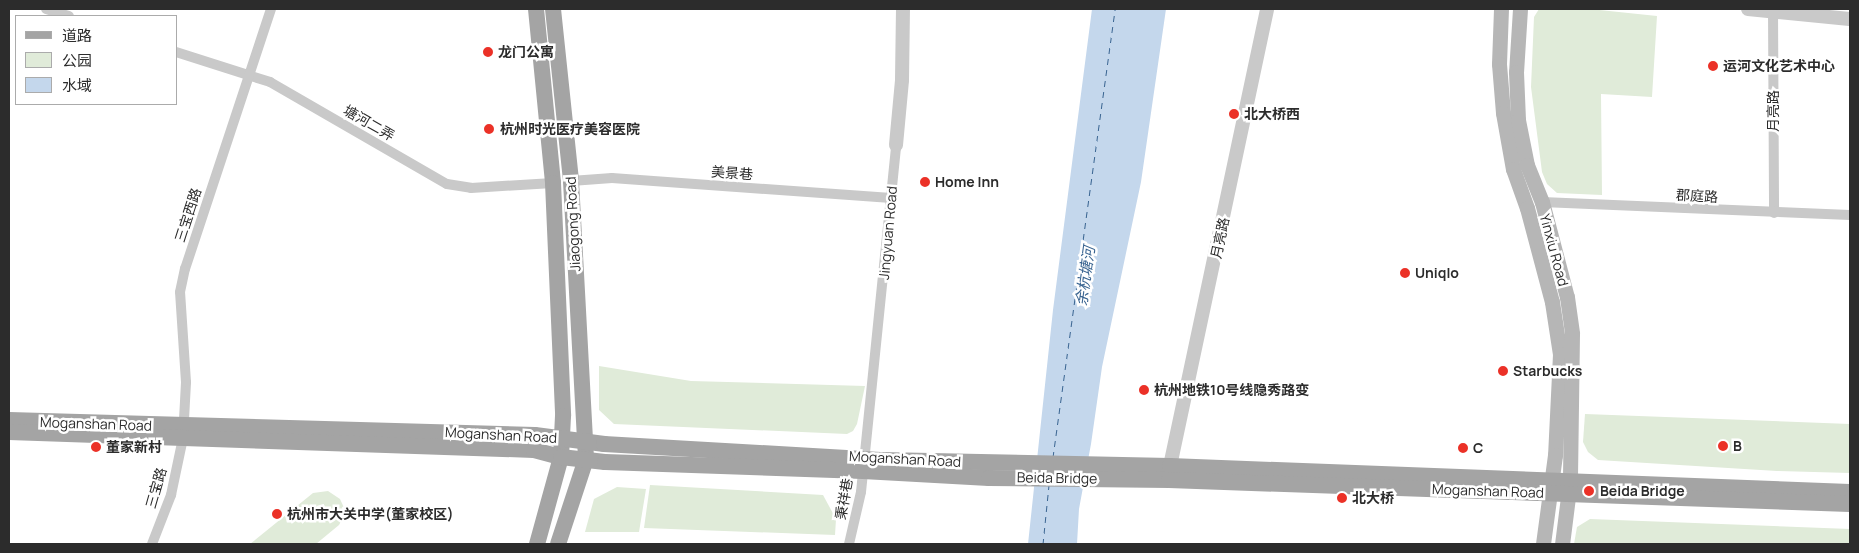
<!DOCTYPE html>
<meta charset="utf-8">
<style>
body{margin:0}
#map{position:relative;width:1859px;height:553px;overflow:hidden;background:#fff;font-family:Manrope,"Noto Sans SC",sans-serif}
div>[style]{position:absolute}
.green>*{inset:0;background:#e0ebd9}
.water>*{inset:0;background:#c4d7ec}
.ferry>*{height:1px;margin-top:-0.5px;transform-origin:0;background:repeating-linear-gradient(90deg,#386390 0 6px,transparent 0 11px)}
.minor>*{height:10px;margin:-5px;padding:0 5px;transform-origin:5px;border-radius:5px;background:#c9c9c9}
.tertiary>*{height:14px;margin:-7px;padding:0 7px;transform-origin:7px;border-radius:7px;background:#c9c9c9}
.secondary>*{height:15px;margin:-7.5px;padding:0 7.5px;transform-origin:7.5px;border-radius:7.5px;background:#b6b6b6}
.primary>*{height:16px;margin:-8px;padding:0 8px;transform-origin:8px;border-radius:8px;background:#a4a4a4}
.dots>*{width:14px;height:14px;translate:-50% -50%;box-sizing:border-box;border:2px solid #fff;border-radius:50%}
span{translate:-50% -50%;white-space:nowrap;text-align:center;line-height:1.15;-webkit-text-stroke:5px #fff;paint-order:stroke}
.poi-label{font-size:14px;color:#2c2c2c;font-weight:700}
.left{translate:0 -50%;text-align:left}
.street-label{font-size:14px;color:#2c2c2c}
.water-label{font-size:15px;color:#386390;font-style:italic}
.frame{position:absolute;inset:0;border:10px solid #2c2c2c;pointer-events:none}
.legend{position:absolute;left:15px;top:15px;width:162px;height:90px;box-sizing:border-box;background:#fff;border:1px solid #ababab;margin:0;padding:6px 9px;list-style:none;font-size:15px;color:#2c2c2c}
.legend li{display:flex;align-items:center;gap:10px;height:25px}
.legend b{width:25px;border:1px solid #ababab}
</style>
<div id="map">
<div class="green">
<div style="clip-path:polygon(1539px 9px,1590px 9px,1657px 16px,1652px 97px,1601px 94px,1602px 195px,1557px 193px,1547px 184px,1542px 172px,1531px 87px,1534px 17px)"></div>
<div style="clip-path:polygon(599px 366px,691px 381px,865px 386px,857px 424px,853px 431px,847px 434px,614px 424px,599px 410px)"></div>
<div style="clip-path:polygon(1585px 414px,1850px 424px,1850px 473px,1777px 471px,1598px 460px,1588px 452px,1583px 442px)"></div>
<div style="clip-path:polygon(650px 485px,823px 495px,836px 519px,835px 535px,644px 528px)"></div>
<div style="clip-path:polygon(617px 487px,646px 489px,639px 532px,585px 532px,594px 499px)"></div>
<div style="clip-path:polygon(328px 491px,340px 499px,346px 512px,339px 525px,316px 544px,250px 544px,313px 493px)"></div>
<div style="clip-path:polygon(1590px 519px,1850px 529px,1850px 544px,1574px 544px,1577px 527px)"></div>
</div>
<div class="water">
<div style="clip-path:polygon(1092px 9px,1166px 9px,1141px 182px,1102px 367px,1091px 444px,1079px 509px,1077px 544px,1028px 544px,1053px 310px)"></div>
</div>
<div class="ferry">
<div style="left:1053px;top:457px;width:452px;rotate:-82.1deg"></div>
<div style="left:1043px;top:544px;width:59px;rotate:-84.2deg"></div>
</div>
<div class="minor">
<div style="left:46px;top:9px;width:24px;rotate:17deg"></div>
<div style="left:1773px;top:9px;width:204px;rotate:89.7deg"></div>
<div style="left:176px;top:52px;width:99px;rotate:17.7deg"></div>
<div style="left:270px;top:82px;width:204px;rotate:30deg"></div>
<div style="left:447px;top:184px;width:24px;rotate:9deg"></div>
<div style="left:471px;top:188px;width:82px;rotate:-3.5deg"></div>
<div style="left:571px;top:181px;width:41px;rotate:-4.2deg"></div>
<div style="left:612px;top:178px;width:280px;rotate:4.1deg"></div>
<div style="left:1542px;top:202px;width:308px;rotate:2.4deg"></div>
<div style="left:152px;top:544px;width:53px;rotate:-68.8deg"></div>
<div style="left:171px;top:495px;width:58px;rotate:-78.1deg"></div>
<div style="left:183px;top:438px;width:56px;rotate:-86.9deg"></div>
<div style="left:186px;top:382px;width:90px;rotate:-93.8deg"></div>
<div style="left:180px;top:292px;width:24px;rotate:-78deg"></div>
<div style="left:185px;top:269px;width:274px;rotate:-71.7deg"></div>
<div style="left:849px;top:544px;width:53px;rotate:-77deg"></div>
<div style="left:861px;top:492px;width:349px;rotate:-84.2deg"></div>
</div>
<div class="tertiary">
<div style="left:1748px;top:9px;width:102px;rotate:5.6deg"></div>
<div style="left:896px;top:145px;width:65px;rotate:-84.7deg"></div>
<div style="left:902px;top:80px;width:71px;rotate:-89.2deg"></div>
<div style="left:1170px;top:466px;width:467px;rotate:-78deg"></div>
</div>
<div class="secondary">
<div style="left:1501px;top:9px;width:55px;rotate:92.1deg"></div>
<div style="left:1499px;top:64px;width:49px;rotate:85.3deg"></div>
<div style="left:1503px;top:113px;width:57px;rotate:79.9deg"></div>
<div style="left:1513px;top:169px;width:41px;rotate:70.3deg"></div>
<div style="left:1527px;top:208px;width:97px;rotate:75.1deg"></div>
<div style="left:1552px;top:302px;width:53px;rotate:81.3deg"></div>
<div style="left:1560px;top:354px;width:101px;rotate:92.8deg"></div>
<div style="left:1555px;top:455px;width:90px;rotate:97.7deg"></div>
<div style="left:1520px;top:9px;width:63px;rotate:93.6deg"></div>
<div style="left:1516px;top:72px;width:48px;rotate:87.6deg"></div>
<div style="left:1518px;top:120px;width:46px;rotate:78.7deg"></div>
<div style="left:1527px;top:165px;width:40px;rotate:68deg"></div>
<div style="left:1542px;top:202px;width:98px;rotate:75.3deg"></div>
<div style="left:1567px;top:297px;width:37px;rotate:82deg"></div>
<div style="left:1572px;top:334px;width:147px;rotate:90.8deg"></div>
<div style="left:1570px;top:481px;width:64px;rotate:97.2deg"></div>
</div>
<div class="primary">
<div style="left:536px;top:9px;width:175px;rotate:84.4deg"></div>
<div style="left:553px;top:183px;width:233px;rotate:87.5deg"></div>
<div style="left:563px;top:416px;width:41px;rotate:92.8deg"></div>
<div style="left:561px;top:457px;width:90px;rotate:105.4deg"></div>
<div style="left:553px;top:9px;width:173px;rotate:84deg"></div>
<div style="left:571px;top:181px;width:278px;rotate:86.9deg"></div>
<div style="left:586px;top:459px;width:89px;rotate:108.2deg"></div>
<div style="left:9px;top:420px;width:526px;rotate:1.63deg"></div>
<div style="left:535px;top:435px;width:70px;rotate:7.4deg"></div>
<div style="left:604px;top:444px;width:277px;rotate:3.3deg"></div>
<div style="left:881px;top:460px;width:289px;rotate:1.2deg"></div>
<div style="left:1170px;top:466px;width:680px;rotate:2.19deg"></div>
<div style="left:9px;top:432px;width:525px;rotate:1.96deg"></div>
<div style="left:534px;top:450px;width:28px;rotate:15deg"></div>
<div style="left:561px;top:457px;width:44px;rotate:6.5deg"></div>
<div style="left:605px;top:462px;width:258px;rotate:2deg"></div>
<div style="left:863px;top:471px;width:126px;rotate:3.2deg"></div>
<div style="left:989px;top:478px;width:180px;rotate:0.6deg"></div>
<div style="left:1169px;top:480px;width:681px;rotate:2.02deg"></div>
</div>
<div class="dots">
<div style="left:488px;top:52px;background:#eb3127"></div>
<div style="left:1713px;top:66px;background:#eb3127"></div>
<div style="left:1234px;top:114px;background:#eb3127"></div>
<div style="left:489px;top:129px;background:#eb3127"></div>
<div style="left:925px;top:182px;background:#eb3127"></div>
<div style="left:1405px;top:273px;background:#eb3127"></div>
<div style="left:1503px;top:371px;background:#eb3127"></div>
<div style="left:1144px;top:390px;background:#eb3127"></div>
<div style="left:1723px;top:446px;background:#eb3127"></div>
<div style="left:96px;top:447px;background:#eb3127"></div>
<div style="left:1463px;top:448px;background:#eb3127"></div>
<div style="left:1589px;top:491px;background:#eb3127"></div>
<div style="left:1342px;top:498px;background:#eb3127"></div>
<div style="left:277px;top:514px;background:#eb3127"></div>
</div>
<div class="poi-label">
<span class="left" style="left:498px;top:52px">龙门公寓</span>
<span class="left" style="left:1723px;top:66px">运河文化艺术中心</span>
<span class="left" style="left:1244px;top:114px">北大桥西</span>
<span class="left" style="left:500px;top:129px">杭州时光医疗美容医院</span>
<span class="left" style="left:935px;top:182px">Home Inn</span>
<span class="left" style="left:1415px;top:273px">Uniqlo</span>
<span class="left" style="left:1513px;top:371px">Starbucks</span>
<span class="left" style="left:1154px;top:390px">杭州地铁10号线隐秀路变</span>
<span class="left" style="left:1733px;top:446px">B</span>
<span class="left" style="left:106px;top:447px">董家新村</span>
<span class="left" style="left:1473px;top:448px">C</span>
<span class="left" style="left:1600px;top:491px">Beida Bridge</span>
<span class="left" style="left:1352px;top:498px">北大桥</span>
<span class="left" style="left:287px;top:514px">杭州市大关中学(董家校区)</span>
</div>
<div class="street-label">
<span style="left:1773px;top:111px;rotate:-90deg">月亮路</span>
<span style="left:369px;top:123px;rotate:30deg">塘河二弄</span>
<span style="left:732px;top:173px;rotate:4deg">美景巷</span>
<span style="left:1697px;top:196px;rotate:3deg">郡庭路</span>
<span style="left:188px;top:215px;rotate:-72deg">三宝西路</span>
<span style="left:573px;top:224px;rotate:-93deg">Jiaogong Road</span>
<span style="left:888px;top:233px;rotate:-85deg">Jingyuan Road</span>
<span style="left:1220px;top:238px;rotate:-78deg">月亮路</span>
<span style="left:1554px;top:250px;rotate:75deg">Yinxiu Road</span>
<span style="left:96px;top:424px;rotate:2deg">Moganshan Road</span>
<span style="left:501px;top:435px;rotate:3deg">Moganshan Road</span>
<span style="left:905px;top:459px;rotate:3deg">Moganshan Road</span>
<span style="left:1057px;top:478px;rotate:1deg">Beida Bridge</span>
<span style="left:156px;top:488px;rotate:-74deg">三宝路</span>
<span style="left:1488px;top:491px;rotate:2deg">Moganshan Road</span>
<span style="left:844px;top:499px;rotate:-80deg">秉祥巷</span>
</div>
<div class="water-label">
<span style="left:1085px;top:276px;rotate:-82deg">余杭塘河</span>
</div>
<div class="frame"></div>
<ul class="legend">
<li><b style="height:6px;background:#a4a4a4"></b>道路</li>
<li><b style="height:14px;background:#e0ebd9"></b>公园</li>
<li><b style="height:14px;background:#c4d7ec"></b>水域</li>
</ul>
</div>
